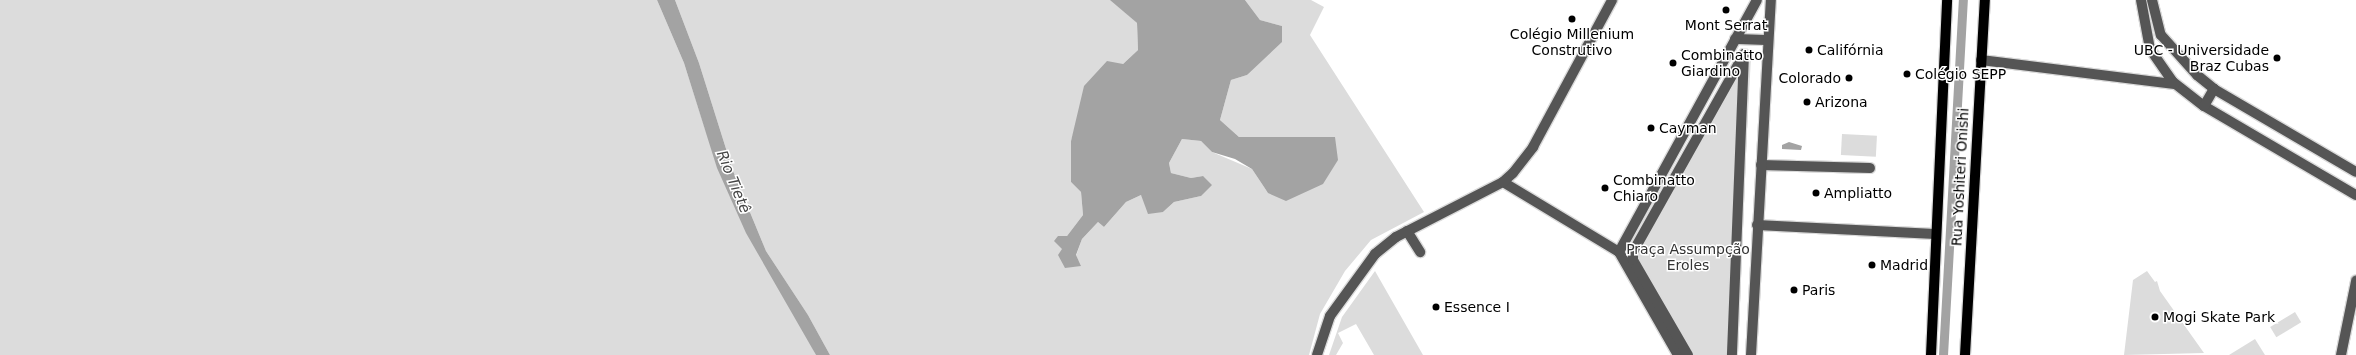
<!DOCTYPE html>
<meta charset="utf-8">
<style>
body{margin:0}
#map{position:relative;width:2356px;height:355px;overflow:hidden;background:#fff;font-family:"DejaVu Sans",sans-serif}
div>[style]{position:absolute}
.green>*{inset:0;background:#dcdcdc;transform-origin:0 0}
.water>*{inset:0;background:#a3a3a3}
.canal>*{height:9px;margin:-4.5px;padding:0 4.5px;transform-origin:4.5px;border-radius:4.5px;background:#a3a3a3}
.roads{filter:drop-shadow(1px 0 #dbdbdb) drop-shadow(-1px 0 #dbdbdb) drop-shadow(0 1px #dbdbdb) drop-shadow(0 -1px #dbdbdb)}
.minor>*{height:10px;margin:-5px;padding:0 5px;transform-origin:5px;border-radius:5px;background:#555}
.major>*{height:10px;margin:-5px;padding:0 5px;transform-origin:5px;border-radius:5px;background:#000}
.dots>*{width:11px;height:11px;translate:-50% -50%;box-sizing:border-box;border:2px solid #fff;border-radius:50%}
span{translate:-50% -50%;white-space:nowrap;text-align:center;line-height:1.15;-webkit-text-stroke:3px #fff;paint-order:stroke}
.poi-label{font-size:14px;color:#000}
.left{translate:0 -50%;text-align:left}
.right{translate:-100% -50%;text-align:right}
.street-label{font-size:14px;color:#000}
.park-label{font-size:14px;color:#333}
.water-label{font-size:15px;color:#444;font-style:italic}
</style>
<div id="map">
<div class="green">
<div style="clip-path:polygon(0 0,657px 0,684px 63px,705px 129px,816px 355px,0 355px)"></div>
<div style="clip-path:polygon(675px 0,1111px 0,1137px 23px,1138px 50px,1123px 64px,1077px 121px,1071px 141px,1071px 182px,1081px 192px,1083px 215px,1067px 236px,1058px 236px,1081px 266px,1076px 256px,1082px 239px,1098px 222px,1104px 227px,1126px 202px,1141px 195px,1163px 212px,1174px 202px,1201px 196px,1203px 176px,1191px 178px,1171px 173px,1169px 163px,1182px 139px,1201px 141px,1212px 152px,1252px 169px,1268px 193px,1239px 137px,1220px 120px,1231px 80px,1247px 75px,1282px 26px,1260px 20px,1245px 0,1311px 0,1324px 7px,1310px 35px,1424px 212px,1371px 240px,1345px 271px,1320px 314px,1309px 355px,830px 355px,808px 315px,766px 251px,733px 171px,699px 63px)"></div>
<div style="clip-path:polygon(1741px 49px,1751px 57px,1735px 355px,1685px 355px,1631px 253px)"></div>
<div style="left:1842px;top:134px;width:35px;height:21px;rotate:3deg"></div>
<div style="clip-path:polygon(1375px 271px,1423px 355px,1374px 355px,1356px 324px,1338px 333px,1343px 343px,1336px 355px,1329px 355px,1342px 317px)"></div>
<div style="clip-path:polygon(2147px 271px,2155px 282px,2157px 281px,2160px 291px,2204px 353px,2124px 355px,2133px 280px)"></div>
<div style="left:2295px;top:312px;width:12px;height:29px;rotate:59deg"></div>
<div style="clip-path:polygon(2255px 339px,2265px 355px,2229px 355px)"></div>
</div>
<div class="water">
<div style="clip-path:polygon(657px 0,675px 0,699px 63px,733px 171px,766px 251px,808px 315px,830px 355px,816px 355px,746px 233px,717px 168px,684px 63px)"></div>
<div style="clip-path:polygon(1110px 0,1245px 0,1260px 20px,1282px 26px,1282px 42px,1247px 75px,1231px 80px,1220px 120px,1239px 137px,1335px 137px,1338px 160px,1323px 184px,1286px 201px,1268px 193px,1252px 169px,1235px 159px,1212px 152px,1201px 141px,1182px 139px,1169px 163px,1171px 173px,1191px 178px,1203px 176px,1212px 185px,1201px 196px,1174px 202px,1163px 212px,1148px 214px,1141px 195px,1126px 202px,1104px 227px,1098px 222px,1082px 239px,1076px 255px,1081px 266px,1065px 268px,1058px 255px,1062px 249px,1054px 241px,1058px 236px,1067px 236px,1083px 215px,1081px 192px,1071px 182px,1071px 141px,1084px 86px,1107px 61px,1123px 64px,1138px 50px,1137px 23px)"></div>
<div style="clip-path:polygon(1789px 142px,1802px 146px,1801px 150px,1782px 149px,1782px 145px)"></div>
</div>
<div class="canal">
<div style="left:1943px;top:355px;width:356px;rotate:-86.8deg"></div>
</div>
<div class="roads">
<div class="minor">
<div style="left:2141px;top:0;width:50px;rotate:79.6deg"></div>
<div style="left:2150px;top:49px;width:40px;rotate:55.1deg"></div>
<div style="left:2173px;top:82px;width:39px;rotate:38deg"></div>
<div style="left:2204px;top:106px;width:176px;rotate:30.4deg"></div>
<div style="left:2152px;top:0;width:36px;rotate:76deg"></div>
<div style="left:2161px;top:35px;width:54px;rotate:48deg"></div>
<div style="left:2197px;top:75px;width:22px;rotate:39deg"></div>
<div style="left:2214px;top:89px;width:164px;rotate:30.3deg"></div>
<div style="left:1735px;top:39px;width:33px;rotate:2deg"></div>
<div style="left:1981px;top:60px;width:195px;rotate:7.1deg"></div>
<div style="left:2204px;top:106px;width:20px;rotate:-60deg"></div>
<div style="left:1761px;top:165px;width:109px;rotate:1.6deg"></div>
<div style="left:1503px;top:182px;width:135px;rotate:31.1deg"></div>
<div style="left:1757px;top:225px;width:178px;rotate:2.9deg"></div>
<div style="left:1407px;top:231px;width:25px;rotate:58deg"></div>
<div style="left:1317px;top:355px;width:41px;rotate:-71.6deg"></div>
<div style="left:1330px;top:316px;width:77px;rotate:-54deg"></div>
<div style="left:1375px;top:254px;width:27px;rotate:-39deg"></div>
<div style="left:1396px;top:237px;width:120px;rotate:-27.2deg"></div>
<div style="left:1503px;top:182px;width:13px;rotate:-42deg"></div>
<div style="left:1513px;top:173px;width:33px;rotate:-52deg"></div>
<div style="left:1533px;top:147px;width:167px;rotate:-61.7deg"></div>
<div style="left:1678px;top:355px;width:119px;rotate:-119.8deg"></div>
<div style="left:1619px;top:252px;width:287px;rotate:-61.3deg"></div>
<div style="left:1688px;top:355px;width:110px;rotate:-120.1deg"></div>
<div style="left:1633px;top:260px;width:8px;rotate:-90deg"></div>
<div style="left:1633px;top:252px;width:227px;rotate:-60.7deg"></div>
<div style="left:1744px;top:54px;width:301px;rotate:92.3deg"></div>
<div style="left:1751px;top:355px;width:356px;rotate:-86.8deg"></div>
<div style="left:2341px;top:355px;width:76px;rotate:-78.5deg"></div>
</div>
<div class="major">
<div style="left:1931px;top:355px;width:355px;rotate:-87.4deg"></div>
<div style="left:1965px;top:355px;width:356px;rotate:-86.8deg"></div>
</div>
</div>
<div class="dots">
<div style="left:1726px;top:10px;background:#000"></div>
<div style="left:1572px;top:19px;background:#000"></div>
<div style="left:1809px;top:50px;background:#000"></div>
<div style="left:2277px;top:58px;background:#000"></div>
<div style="left:1673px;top:63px;background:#000"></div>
<div style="left:1907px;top:74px;background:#000"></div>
<div style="left:1849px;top:78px;background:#000"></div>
<div style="left:1807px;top:102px;background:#000"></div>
<div style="left:1651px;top:128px;background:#000"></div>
<div style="left:1605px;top:188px;background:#000"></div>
<div style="left:1816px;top:193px;background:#000"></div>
<div style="left:1872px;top:265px;background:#000"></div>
<div style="left:1794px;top:290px;background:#000"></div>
<div style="left:1436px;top:307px;background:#000"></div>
<div style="left:2155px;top:317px;background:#000"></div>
</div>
<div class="poi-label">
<span style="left:1726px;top:25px">Mont Serrat</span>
<span style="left:1572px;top:42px">Colégio Millenium<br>Construtivo</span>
<span class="left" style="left:1817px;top:50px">Califórnia</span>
<span class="right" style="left:2269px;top:58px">UBC - Universidade<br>Braz Cubas</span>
<span class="left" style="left:1681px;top:63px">Combinatto<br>Giardino</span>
<span class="left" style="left:1915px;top:74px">Colégio SEPP</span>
<span class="right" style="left:1841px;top:78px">Colorado</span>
<span class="left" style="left:1815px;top:102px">Arizona</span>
<span class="left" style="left:1659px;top:128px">Cayman</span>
<span class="left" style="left:1613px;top:188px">Combinatto<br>Chiaro</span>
<span class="left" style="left:1824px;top:193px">Ampliatto</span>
<span class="left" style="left:1880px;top:265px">Madrid</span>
<span class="left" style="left:1802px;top:290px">Paris</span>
<span class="left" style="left:1444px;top:307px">Essence I</span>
<span class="left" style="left:2163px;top:317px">Mogi Skate Park</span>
</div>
<div class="street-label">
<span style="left:1960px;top:177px;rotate:-87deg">Rua Yoshiteri Onishi</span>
</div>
<div class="park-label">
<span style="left:1688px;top:257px">Praça Assumpção<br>Eroles</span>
</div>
<div class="water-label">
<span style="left:733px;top:182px;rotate:68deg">Rio Tietê</span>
</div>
</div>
